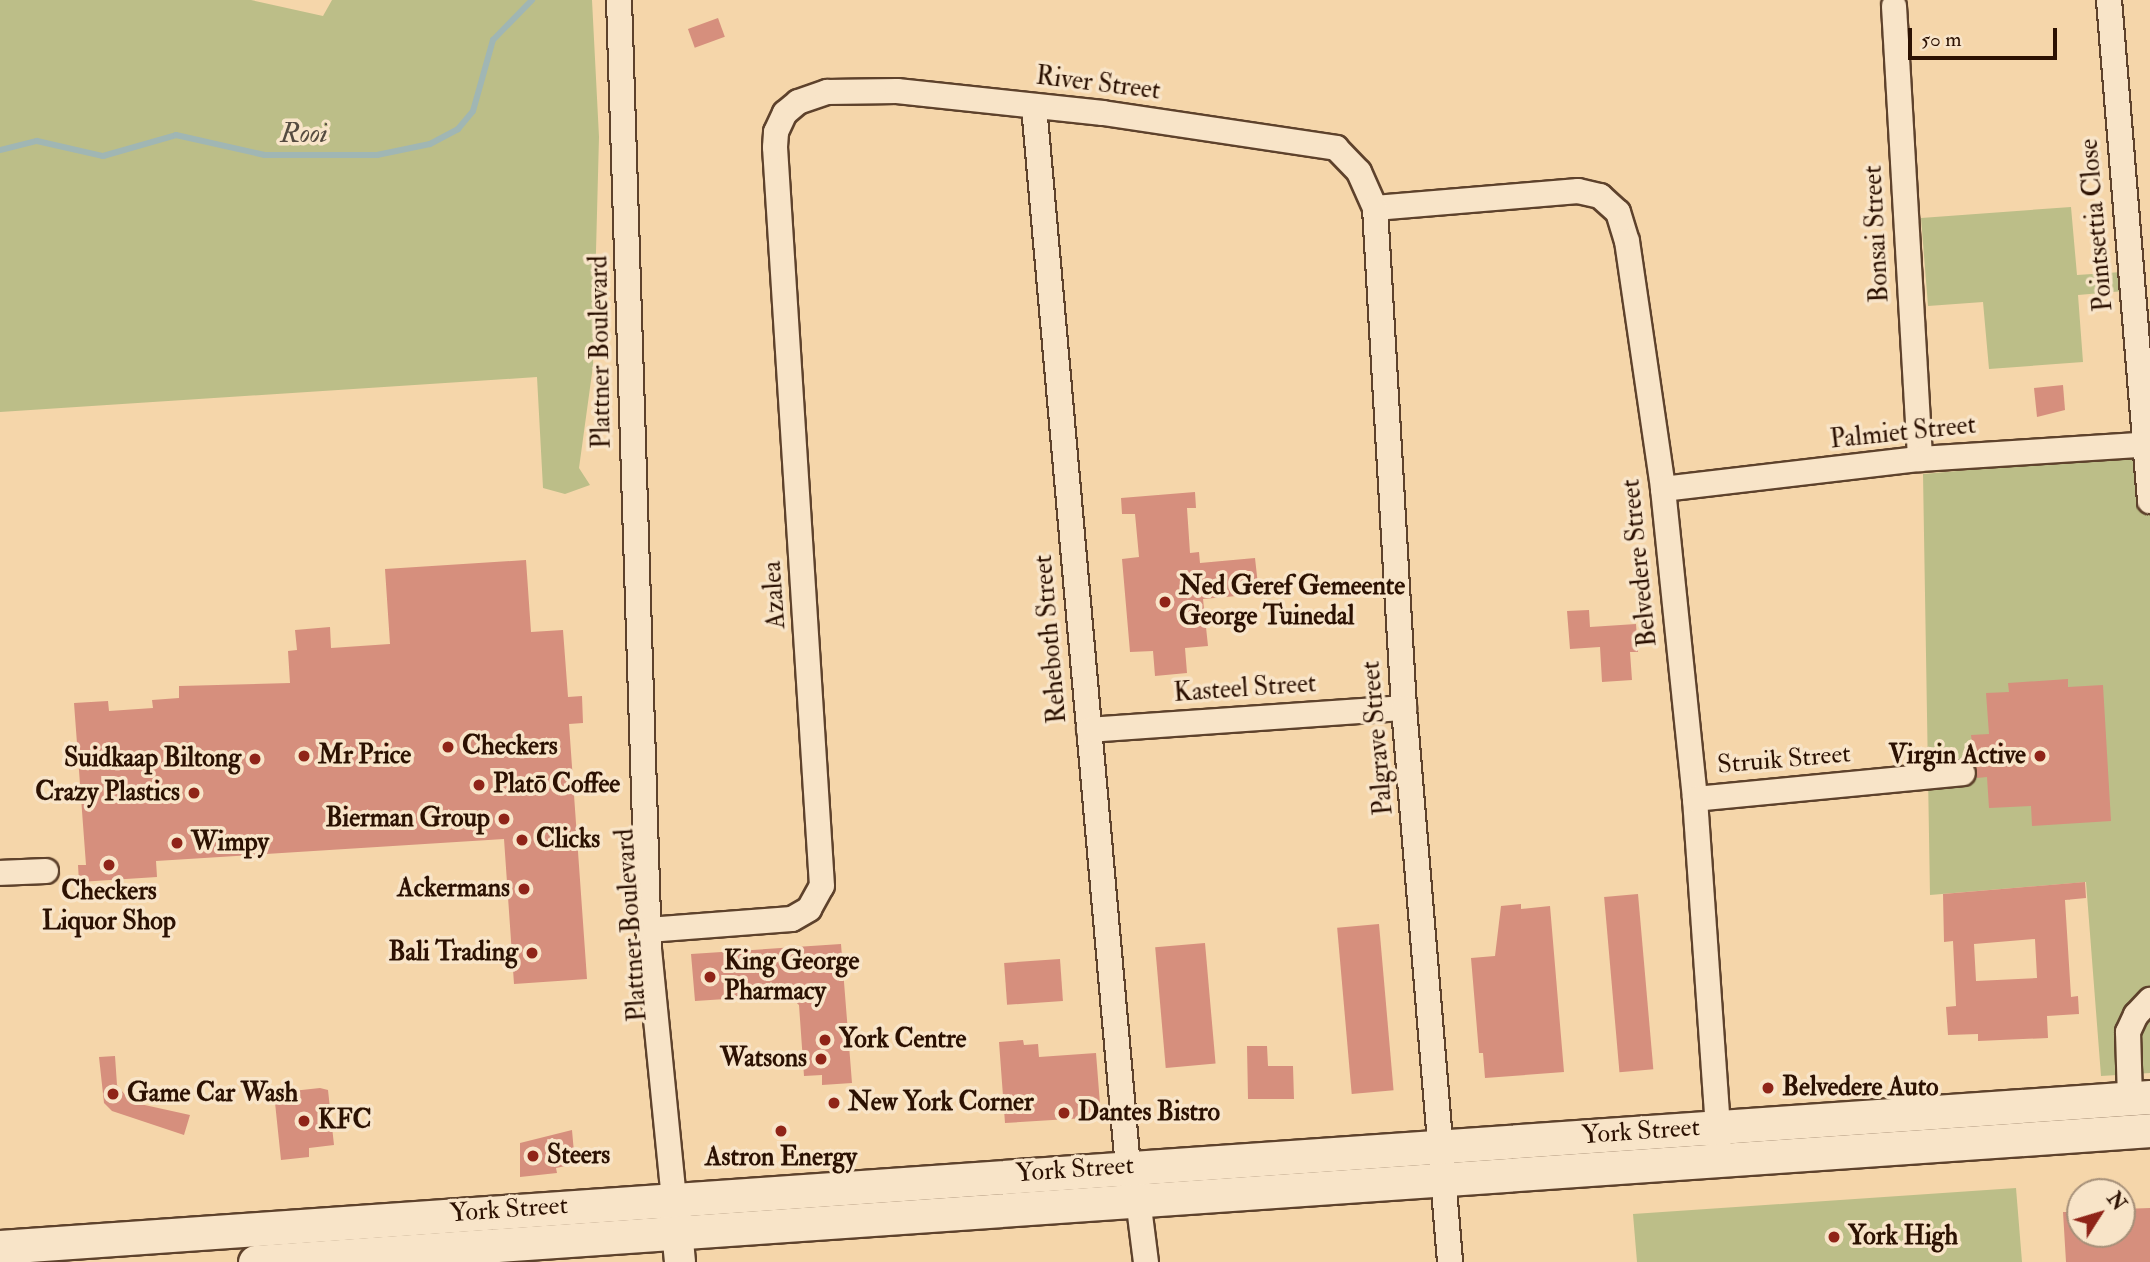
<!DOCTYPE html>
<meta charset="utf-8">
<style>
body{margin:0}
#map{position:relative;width:2150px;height:1262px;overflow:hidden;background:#f5d6aa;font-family:"IM FELL Double Pica",serif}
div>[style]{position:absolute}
.green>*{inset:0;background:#bcbe88}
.stream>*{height:6px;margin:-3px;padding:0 3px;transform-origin:3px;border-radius:3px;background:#a0b6b4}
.building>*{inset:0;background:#d68f7d;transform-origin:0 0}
.roads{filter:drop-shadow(2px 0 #5e422c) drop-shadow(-2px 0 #5e422c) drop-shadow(0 2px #5e422c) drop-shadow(0 -2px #5e422c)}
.minor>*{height:24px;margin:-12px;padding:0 12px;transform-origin:12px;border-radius:12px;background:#f8e4c8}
.tertiary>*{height:30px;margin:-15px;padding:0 15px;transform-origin:15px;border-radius:15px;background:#f8e4c8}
.secondary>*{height:33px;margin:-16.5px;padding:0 16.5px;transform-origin:16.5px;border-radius:16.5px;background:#f8e4c8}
.dots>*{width:19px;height:19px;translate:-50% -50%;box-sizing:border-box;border:4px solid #f8e4c8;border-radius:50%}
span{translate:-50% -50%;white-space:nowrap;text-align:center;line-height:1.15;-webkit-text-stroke:7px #f8e4c8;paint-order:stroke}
.street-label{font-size:26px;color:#2c1102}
.poi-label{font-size:26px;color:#2c1102;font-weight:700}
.left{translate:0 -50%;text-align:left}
.right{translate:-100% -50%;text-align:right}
.water-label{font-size:28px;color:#554b40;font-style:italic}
.north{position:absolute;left:2066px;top:1178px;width:70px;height:70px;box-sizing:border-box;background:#f8e4c8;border:2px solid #a69079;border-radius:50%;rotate:53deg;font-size:19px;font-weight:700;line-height:28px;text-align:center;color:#2c1102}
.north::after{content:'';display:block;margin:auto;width:24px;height:32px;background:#8f2418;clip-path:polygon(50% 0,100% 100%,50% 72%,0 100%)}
.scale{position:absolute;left:1908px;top:28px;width:149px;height:32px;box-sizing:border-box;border:4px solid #2c1102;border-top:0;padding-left:9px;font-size:21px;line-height:24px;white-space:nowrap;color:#2c1102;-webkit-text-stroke:5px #f8e4c8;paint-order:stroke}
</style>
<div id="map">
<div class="green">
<div style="clip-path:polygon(0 0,251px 0,323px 16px,332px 0,592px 0,599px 137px,593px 366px,579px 468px,590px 485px,565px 494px,543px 488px,537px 377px,0 412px)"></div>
<div style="clip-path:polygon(2071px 207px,2077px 275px,2122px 272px,2124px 291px,2078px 295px,2083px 362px,1989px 369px,1983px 302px,1928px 306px,1921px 218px)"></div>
<div style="clip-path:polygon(2150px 454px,2150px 1073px,2101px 1076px,2086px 882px,1930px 895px,1923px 474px)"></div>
<div style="clip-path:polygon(2016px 1188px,2022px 1262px,1637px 1262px,1633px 1214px)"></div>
</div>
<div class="stream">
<div style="left:0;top:150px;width:38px;rotate:-14deg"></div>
<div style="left:37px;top:141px;width:68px;rotate:12.8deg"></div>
<div style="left:103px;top:156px;width:76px;rotate:-16deg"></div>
<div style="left:176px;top:135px;width:91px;rotate:12.7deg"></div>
<div style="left:265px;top:155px;width:112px"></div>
<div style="left:377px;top:155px;width:54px;rotate:-11.7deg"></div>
<div style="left:430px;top:144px;width:32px;rotate:-28deg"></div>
<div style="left:458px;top:129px;width:23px;rotate:-50deg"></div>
<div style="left:473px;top:111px;width:74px;rotate:-74.3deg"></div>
<div style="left:493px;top:40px;width:56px;rotate:-45.7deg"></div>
</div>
<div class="building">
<div style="left:718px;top:18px;width:20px;height:32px;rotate:70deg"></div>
<div style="clip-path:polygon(2063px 385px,2065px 410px,2037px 417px,2034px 388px)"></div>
<div style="clip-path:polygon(1195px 492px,1196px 508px,1187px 508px,1190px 553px,1199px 552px,1200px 563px,1255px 558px,1259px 594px,1203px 599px,1208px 646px,1185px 648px,1187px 673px,1155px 676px,1153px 651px,1130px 652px,1122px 559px,1139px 557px,1135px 514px,1122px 514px,1121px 498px)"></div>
<div style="clip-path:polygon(526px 560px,531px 632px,563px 630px,568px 697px,582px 696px,583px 723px,569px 724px,587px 979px,514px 984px,504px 839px,156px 861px,157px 877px,79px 882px,78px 865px,86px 865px,74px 703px,108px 701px,109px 711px,153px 708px,152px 700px,179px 698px,179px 686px,290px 683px,288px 651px,297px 650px,295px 630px,330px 627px,331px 648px,390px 644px,385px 569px)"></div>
<div style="clip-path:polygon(1589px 610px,1590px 627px,1636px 624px,1638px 652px,1630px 652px,1632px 680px,1602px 682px,1600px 647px,1570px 649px,1567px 611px)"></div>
<div style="clip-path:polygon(2068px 679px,2068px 687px,2103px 685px,2111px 821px,2032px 826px,2031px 806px,1989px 808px,1987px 777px,1977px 778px,1971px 735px,1989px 734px,1986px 693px,2009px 692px,2008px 683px)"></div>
<div style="clip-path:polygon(evenodd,2085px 882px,2086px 898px,2065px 900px,2071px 997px,2078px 996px,2079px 1014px,2047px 1016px,2048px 1038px,1978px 1041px,1978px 1034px,1948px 1035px,1946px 1007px,1956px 1006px,1953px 941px,1944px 942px,1943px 894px,2085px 882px,2035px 939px,2037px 978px,1976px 981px,1974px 944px,2035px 939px)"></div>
<div style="left:1638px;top:894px;width:176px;height:34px;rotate:85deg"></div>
<div style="clip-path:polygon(1521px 904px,1521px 909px,1550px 906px,1564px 1072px,1485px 1078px,1483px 1053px,1479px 1053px,1471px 958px,1495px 956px,1501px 906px)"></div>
<div style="left:1379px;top:924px;width:167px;height:42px;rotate:85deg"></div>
<div style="left:1205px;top:943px;width:121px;height:50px;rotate:85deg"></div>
<div style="clip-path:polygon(841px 944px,852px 1083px,822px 1085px,822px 1075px,804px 1076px,799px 1005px,788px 995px,695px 1001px,691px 954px)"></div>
<div style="left:1060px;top:959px;width:42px;height:56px;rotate:86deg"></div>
<div style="clip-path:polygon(1023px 1040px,1024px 1045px,1038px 1044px,1039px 1057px,1096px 1053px,1101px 1117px,1005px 1123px,999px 1042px)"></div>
<div style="clip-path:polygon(1247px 1046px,1267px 1046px,1268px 1066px,1293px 1066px,1294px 1099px,1248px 1099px)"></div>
<div style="clip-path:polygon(115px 1056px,117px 1085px,131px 1102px,190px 1115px,184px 1135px,112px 1111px,104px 1103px,99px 1057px)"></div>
<div style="clip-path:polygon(320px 1088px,328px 1090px,334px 1145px,309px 1148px,309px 1157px,281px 1160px,274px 1093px)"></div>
<div style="clip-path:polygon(572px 1130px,575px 1164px,556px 1168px,557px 1173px,520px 1177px,520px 1143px)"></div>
<div style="clip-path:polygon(2150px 1208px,2150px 1262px,2066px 1262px,2063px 1212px,2080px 1212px,2080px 1234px,2122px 1234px,2122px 1209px)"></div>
</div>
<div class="roads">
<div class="minor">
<div style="left:619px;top:0;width:949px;rotate:88.19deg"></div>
<div style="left:649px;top:949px;width:250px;rotate:84.3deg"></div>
<div style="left:2109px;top:0;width:503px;rotate:85.32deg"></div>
<div style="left:1894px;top:6px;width:454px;rotate:86.7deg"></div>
<div style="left:1034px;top:106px;width:1065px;rotate:84.94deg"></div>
<div style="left:1128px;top:1167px;width:34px;rotate:73deg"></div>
<div style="left:1138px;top:1199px;width:64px;rotate:82.8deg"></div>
<div style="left:1375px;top:208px;width:204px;rotate:-4.8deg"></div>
<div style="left:1578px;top:191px;width:23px;rotate:13deg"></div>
<div style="left:1600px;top:196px;width:24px;rotate:42deg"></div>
<div style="left:1618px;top:212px;width:30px;rotate:73deg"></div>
<div style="left:1627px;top:241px;width:251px;rotate:81.7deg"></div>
<div style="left:1663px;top:489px;width:312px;rotate:84.1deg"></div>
<div style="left:1695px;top:799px;width:343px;rotate:86deg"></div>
<div style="left:1663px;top:489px;width:259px;rotate:-6.7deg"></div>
<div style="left:1920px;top:459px;width:230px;rotate:-3.7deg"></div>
<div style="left:1089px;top:730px;width:316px;rotate:-4deg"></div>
<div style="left:1695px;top:799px;width:269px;rotate:-5.5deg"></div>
<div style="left:0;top:873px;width:46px;rotate:-2.5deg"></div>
<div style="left:648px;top:930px;width:144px;rotate:-4.4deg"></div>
<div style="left:792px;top:919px;width:20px;rotate:-30deg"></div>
<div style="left:809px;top:909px;width:26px;rotate:-61deg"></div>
<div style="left:822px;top:886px;width:740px;rotate:-93.64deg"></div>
<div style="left:775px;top:147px;width:15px;rotate:-86deg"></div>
<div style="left:776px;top:132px;width:21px;rotate:-65deg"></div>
<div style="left:785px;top:113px;width:17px;rotate:-40deg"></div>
<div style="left:798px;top:102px;width:31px;rotate:-19deg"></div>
<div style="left:827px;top:92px;width:70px;rotate:-0.8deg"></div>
<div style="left:897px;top:91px;width:207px;rotate:6.1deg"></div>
<div style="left:1103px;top:113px;width:236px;rotate:8.5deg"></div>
<div style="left:1336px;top:148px;width:33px;rotate:46deg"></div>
<div style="left:1359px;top:172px;width:39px;rotate:66deg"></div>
<div style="left:1375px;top:208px;width:501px;rotate:86.68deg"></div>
<div style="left:1404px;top:708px;width:556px;rotate:85.25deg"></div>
<div style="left:2130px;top:1099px;width:67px;rotate:-91.7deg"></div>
<div style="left:2128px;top:1032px;width:19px;rotate:-65deg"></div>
<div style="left:2136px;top:1015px;width:21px;rotate:-47deg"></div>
</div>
<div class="tertiary">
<div style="left:675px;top:1210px;width:52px;rotate:84.5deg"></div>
</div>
<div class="secondary">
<div style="left:0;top:1247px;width:2155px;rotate:-3.99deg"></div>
<div style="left:255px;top:1262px;width:1900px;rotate:-3.98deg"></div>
</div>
</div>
<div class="dots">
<div style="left:1165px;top:602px;background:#8f2418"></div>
<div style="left:448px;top:747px;background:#8f2418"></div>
<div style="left:304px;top:756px;background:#8f2418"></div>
<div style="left:2040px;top:756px;background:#8f2418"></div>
<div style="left:255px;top:759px;background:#8f2418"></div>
<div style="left:479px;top:785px;background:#8f2418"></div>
<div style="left:194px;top:793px;background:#8f2418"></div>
<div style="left:504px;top:819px;background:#8f2418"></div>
<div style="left:522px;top:840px;background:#8f2418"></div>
<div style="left:177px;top:843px;background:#8f2418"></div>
<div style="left:109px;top:865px;background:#8f2418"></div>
<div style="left:524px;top:889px;background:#8f2418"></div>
<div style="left:532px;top:953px;background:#8f2418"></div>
<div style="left:710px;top:977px;background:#8f2418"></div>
<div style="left:825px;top:1040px;background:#8f2418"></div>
<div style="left:821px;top:1059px;background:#8f2418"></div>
<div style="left:1768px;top:1088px;background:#8f2418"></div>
<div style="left:113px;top:1094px;background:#8f2418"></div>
<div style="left:834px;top:1103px;background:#8f2418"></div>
<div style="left:1064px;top:1113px;background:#8f2418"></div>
<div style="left:304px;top:1121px;background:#8f2418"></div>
<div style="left:781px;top:1131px;background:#8f2418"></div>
<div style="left:533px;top:1156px;background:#8f2418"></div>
<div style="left:1834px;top:1237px;background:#8f2418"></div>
</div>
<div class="street-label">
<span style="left:1098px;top:84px;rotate:7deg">River Street</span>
<span style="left:2097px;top:225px;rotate:-95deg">Pointsettia Close</span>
<span style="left:1877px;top:234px;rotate:-93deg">Bonsai Street</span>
<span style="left:601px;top:352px;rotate:-91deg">Plattner Boulevard</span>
<span style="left:1903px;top:433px;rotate:-6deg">Palmiet Street</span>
<span style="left:1640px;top:563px;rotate:-96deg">Belvedere Street</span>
<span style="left:775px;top:595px;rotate:-94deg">Azalea</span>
<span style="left:1051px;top:639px;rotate:-95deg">Reheboth Street</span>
<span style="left:1245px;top:689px;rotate:-4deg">Kasteel Street</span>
<span style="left:1378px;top:738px;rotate:-95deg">Palgrave Street</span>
<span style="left:1784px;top:760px;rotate:-5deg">Struik Street</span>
<span style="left:632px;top:925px;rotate:-94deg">Plattner Boulevard</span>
<span style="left:1641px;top:1132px;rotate:-4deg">York Street</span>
<span style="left:1075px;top:1170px;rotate:-4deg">York Street</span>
<span style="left:509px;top:1210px;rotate:-4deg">York Street</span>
</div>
<div class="poi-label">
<span class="left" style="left:1179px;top:602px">Ned Geref Gemeente<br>George Tuinedal</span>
<span class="left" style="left:462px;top:747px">Checkers</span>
<span class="left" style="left:318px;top:756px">Mr Price</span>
<span class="right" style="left:2026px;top:756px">Virgin Active</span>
<span class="right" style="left:241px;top:759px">Suidkaap Biltong</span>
<span class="left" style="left:493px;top:785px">Platō Coffee</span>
<span class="right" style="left:180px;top:793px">Crazy Plastics</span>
<span class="right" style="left:490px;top:819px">Bierman Group</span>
<span class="left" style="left:536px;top:840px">Clicks</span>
<span class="left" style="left:191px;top:843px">Wimpy</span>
<span class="right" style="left:510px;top:889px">Ackermans</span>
<span style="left:109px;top:907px">Checkers<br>Liquor Shop</span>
<span class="right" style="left:518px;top:953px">Bali Trading</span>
<span class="left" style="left:724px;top:977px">King George<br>Pharmacy</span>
<span class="left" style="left:839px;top:1040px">York Centre</span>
<span class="right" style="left:807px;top:1059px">Watsons</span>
<span class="left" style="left:1782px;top:1088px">Belvedere Auto</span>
<span class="left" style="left:127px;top:1094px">Game Car Wash</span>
<span class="left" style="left:848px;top:1103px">New York Corner</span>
<span class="left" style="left:1078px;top:1113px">Dantes Bistro</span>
<span class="left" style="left:318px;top:1121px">KFC</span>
<span class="left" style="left:547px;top:1156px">Steers</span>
<span style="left:781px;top:1158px">Astron Energy</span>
<span class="left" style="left:1848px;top:1237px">York High</span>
</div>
<div class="water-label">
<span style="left:304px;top:134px">Rooi</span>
</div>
<div class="north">N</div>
<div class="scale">50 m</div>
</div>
